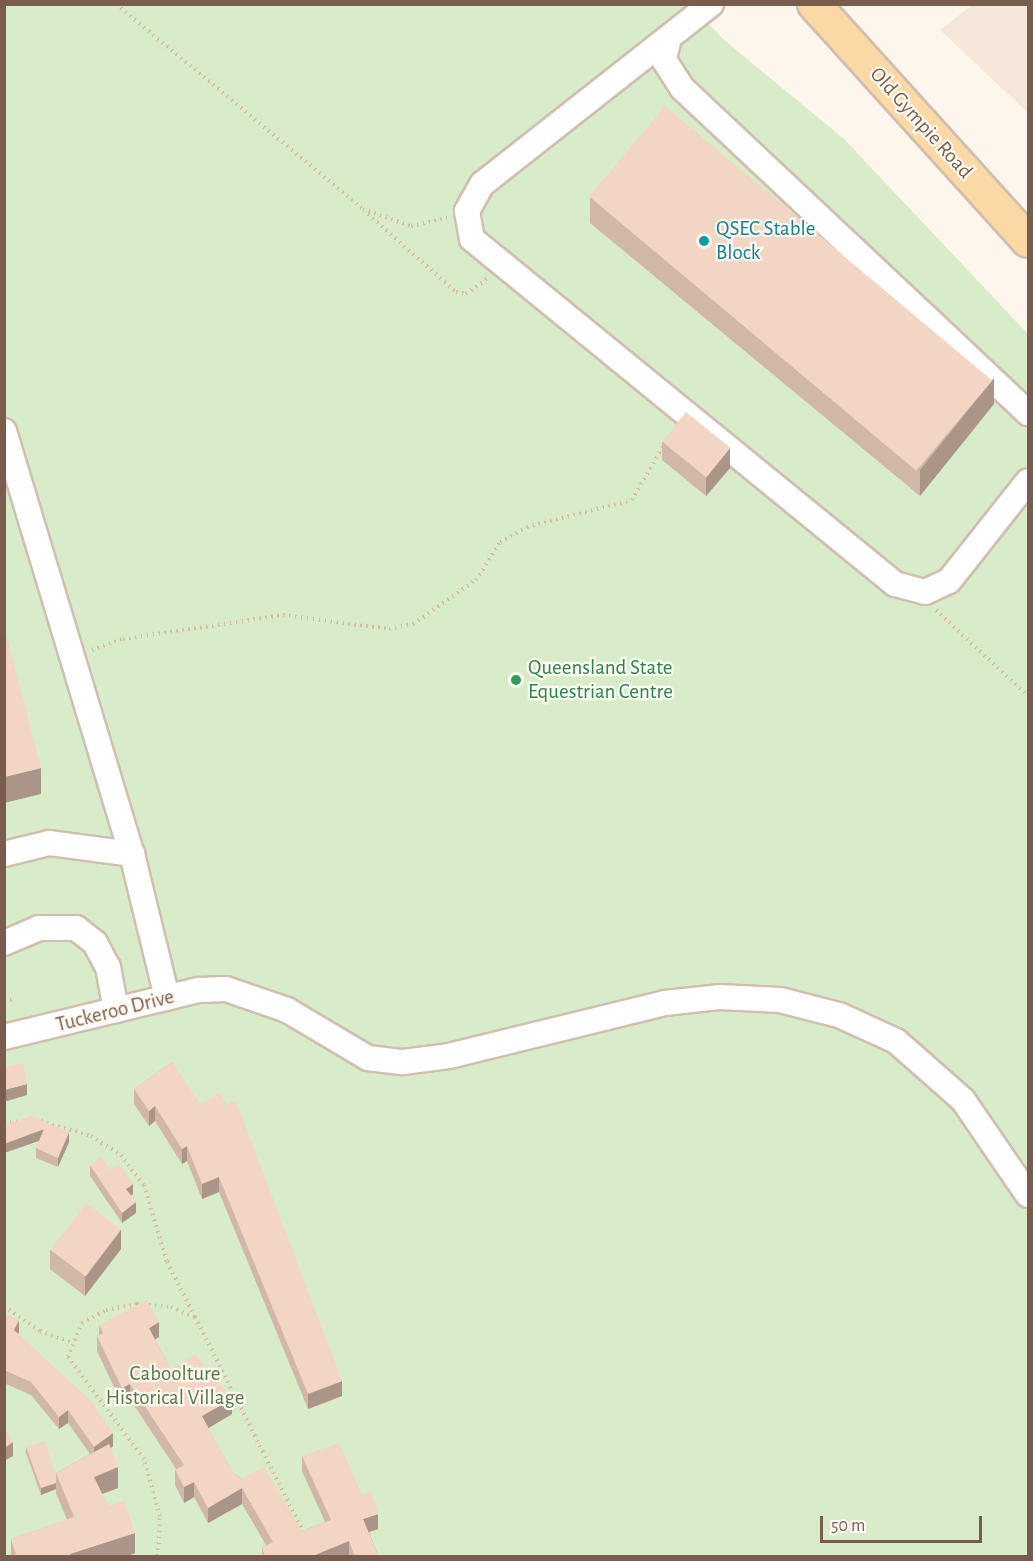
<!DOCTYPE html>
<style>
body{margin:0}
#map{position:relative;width:1033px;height:1561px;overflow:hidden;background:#fdf6ec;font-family:"Alegreya Sans",sans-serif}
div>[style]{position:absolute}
.residential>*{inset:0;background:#f5e8da}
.green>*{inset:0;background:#d8ecc9}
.path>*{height:4px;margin-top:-2px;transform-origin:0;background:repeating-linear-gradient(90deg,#d9b8a5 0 1.5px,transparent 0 6px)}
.roads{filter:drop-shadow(2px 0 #d1beb0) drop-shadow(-2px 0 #d1beb0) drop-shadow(0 2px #d1beb0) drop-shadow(0 -2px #d1beb0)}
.minor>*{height:24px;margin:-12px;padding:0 12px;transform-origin:12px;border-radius:12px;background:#fff}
.major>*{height:32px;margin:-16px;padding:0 16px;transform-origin:16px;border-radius:16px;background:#fbd9a5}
.wall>*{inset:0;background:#d1b7a8}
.shaded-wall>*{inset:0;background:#aa9588}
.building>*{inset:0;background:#f3d5c3;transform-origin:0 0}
.dots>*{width:16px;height:16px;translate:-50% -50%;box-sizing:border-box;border:3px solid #fffaf3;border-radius:50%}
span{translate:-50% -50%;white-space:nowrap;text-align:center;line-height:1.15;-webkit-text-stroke:4.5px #fffaf3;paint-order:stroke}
.street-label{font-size:21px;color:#7a5c4d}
.culture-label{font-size:21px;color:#0d838f}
.left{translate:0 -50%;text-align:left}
.leisure-label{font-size:21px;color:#27864d}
.park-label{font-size:21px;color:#537a41}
.frame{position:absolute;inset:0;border:6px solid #7a5c4d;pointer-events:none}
.scale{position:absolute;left:820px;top:1516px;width:162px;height:27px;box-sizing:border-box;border:3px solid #7a5c4d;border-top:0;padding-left:8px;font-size:18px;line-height:21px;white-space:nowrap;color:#7a5c4d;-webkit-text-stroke:4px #fffaf3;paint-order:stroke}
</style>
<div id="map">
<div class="residential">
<div style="clip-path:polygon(972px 5px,1028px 5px,1028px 113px,940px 30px)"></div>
</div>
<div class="green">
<div style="clip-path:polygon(5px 5px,691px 5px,723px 39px,844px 139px,1028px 334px,1028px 1556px,5px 1556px)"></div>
</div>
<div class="path">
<div style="left:116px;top:4px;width:321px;rotate:39.7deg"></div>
<div style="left:363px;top:209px;width:51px;rotate:19.5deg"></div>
<div style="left:411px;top:226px;width:37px;rotate:-13deg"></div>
<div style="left:368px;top:214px;width:118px;rotate:41.6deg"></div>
<div style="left:456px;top:292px;width:10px;rotate:11deg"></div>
<div style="left:466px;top:294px;width:26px;rotate:-36deg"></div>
<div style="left:936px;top:610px;width:126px;rotate:43.1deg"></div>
<div style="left:92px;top:650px;width:33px;rotate:-20deg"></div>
<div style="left:123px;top:639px;width:162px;rotate:-8.5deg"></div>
<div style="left:283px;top:615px;width:107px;rotate:7.5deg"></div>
<div style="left:389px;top:629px;width:25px;rotate:-12deg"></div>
<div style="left:413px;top:624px;width:77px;rotate:-34.9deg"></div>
<div style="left:476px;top:580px;width:45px;rotate:-57.7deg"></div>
<div style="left:500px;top:542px;width:31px;rotate:-29deg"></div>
<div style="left:527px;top:527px;width:108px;rotate:-14.4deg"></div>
<div style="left:632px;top:500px;width:66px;rotate:-59.9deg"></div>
<div style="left:4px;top:1001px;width:10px;rotate:-11deg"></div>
<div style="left:41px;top:1121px;width:52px;rotate:16.7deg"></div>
<div style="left:91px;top:1136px;width:36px;rotate:32deg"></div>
<div style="left:121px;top:1155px;width:38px;rotate:53deg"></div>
<div style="left:144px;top:1185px;width:80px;rotate:73.4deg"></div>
<div style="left:167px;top:1262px;width:62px;rotate:63deg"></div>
<div style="left:4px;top:1123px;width:17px;rotate:-7deg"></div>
<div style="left:4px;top:1306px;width:44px;rotate:34.8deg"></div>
<div style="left:40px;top:1331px;width:32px;rotate:20deg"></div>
<div style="left:158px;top:1556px;width:40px;rotate:-87.1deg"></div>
<div style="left:160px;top:1516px;width:59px;rotate:-105.7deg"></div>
<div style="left:144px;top:1459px;width:127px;rotate:-126.7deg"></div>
<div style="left:68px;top:1357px;width:37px;rotate:-68deg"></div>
<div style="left:82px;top:1323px;width:27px;rotate:-28deg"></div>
<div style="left:106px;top:1310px;width:32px;rotate:-11deg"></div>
<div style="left:137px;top:1304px;width:34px;rotate:5deg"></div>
<div style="left:171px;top:1307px;width:26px;rotate:23deg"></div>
<div style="left:195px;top:1317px;width:243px;rotate:63.3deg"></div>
</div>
<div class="roads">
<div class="minor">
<div style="left:711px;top:4px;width:291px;rotate:141.8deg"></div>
<div style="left:482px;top:184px;width:31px;rotate:119deg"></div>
<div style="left:467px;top:211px;width:28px;rotate:80deg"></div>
<div style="left:472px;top:239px;width:546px;rotate:39.2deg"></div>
<div style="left:895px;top:584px;width:31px;rotate:15deg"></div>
<div style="left:925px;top:592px;width:26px;rotate:-25deg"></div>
<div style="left:949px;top:581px;width:127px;rotate:-51.7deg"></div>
<div style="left:668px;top:42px;width:18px;rotate:103deg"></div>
<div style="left:664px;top:60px;width:33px;rotate:57deg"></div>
<div style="left:682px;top:88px;width:475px;rotate:43.2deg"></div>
<div style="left:4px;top:431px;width:442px;rotate:73.2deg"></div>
<div style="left:132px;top:854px;width:148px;rotate:76.3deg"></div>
<div style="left:4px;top:854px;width:46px;rotate:-13.7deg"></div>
<div style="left:49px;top:843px;width:84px;rotate:7.5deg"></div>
<div style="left:4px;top:943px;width:38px;rotate:-23deg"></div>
<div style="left:39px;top:928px;width:37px"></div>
<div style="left:76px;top:928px;width:24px;rotate:38deg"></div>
<div style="left:95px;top:943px;width:27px;rotate:62deg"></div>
<div style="left:108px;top:967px;width:44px;rotate:79.5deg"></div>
<div style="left:4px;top:1037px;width:201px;rotate:-13.6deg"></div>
<div style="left:199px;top:990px;width:27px;rotate:-2deg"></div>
<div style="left:226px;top:989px;width:65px;rotate:19deg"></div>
<div style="left:287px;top:1010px;width:94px;rotate:30.7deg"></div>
<div style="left:368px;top:1058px;width:35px;rotate:7deg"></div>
<div style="left:403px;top:1062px;width:46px;rotate:-7.4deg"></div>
<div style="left:449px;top:1056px;width:222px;rotate:-13.8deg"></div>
<div style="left:665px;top:1003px;width:54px;rotate:-6.3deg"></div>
<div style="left:719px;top:997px;width:61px;rotate:2.8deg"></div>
<div style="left:780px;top:1000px;width:61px;rotate:14.3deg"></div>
<div style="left:839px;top:1015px;width:63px;rotate:24.5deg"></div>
<div style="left:896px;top:1041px;width:89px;rotate:41.4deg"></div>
<div style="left:963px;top:1100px;width:115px;rotate:55.6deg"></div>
</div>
<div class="major">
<div style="left:814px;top:4px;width:319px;rotate:47.9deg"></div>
</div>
</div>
<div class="wall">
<div style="clip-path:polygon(590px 197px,994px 404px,920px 496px,590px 223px)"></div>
<div style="clip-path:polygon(662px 441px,730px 468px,706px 496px,662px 460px)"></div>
<div style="clip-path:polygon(172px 1062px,342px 1396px,308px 1409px,219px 1192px,202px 1199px,187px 1161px,182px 1164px,155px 1121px,149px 1126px,134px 1104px,134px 1089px)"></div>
<div style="clip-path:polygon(4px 1125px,69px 1142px,58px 1167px,36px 1158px,36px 1148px,39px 1141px,4px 1153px)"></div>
<div style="clip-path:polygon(90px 1165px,111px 1170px,133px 1194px,131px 1196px,136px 1213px,122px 1223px,90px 1176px)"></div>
<div style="clip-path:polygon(121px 1249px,85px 1296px,50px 1269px,50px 1250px)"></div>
<div style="clip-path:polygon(4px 1313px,19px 1332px,18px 1334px,113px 1446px,111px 1448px,118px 1488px,102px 1494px,108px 1506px,135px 1553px,125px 1557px,9px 1557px,11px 1556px,11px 1539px,67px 1520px,56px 1493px,56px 1489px,41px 1495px,26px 1453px,26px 1447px,56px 1476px,56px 1473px,90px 1454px,68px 1423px,59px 1429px,31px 1395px,4px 1383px)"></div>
<div style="clip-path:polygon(99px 1325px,159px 1337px,155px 1339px,171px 1370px,232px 1414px,208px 1428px,232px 1471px,302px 1531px,325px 1522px,302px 1471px,302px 1456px,378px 1529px,369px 1532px,379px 1557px,254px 1557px,262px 1555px,262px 1547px,266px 1545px,242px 1504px,208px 1523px,194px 1497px,184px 1503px,175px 1485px,175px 1470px,176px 1469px,130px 1399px,122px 1404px,97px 1351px,97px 1336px,99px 1335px)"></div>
</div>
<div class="shaded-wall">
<div style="clip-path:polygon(994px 378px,994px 404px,920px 496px,920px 470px)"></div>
<div style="clip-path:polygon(730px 448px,730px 468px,706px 496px,706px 476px)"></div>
<div style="clip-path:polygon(41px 768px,41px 794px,4px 803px,4px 777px)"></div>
<div style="clip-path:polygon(27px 1084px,27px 1095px,4px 1102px,4px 1090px)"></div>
<div style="clip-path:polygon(155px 1106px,155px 1121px,149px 1126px,149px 1111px)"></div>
<div style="clip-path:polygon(44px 1129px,44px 1139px,4px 1153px,4px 1144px)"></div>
<div style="clip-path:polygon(69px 1132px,69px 1142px,58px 1167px,58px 1158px)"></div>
<div style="clip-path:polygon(187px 1146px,187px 1161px,182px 1164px,182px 1149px)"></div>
<div style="clip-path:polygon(219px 1177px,219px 1192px,202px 1199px,202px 1184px)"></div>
<div style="clip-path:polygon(133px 1184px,133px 1194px,126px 1199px,126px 1189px)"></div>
<div style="clip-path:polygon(136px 1202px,136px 1213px,122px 1223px,122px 1213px)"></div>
<div style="clip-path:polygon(121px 1229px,121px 1249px,85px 1296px,85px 1276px)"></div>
<div style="clip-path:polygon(19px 1320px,19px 1332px,14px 1343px,14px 1330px)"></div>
<div style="clip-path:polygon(159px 1322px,159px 1337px,149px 1343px,149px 1328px)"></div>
<div style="clip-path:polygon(342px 1381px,342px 1396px,308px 1409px,308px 1394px)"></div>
<div style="clip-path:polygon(130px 1384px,130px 1399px,122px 1404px,122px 1388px)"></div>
<div style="clip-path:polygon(232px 1399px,232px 1414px,202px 1432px,202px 1416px)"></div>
<div style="clip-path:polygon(68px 1410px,68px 1423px,59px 1429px,59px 1417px)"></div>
<div style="clip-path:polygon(113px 1433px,113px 1446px,94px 1460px,94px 1447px)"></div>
<div style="clip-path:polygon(13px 1442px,13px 1456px,4px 1461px,4px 1448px)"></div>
<div style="clip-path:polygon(118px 1467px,118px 1488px,94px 1497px,94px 1477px)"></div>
<div style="clip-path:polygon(194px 1482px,194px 1497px,184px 1503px,184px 1487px)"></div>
<div style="clip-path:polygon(56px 1483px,56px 1489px,41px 1495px,41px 1488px)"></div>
<div style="clip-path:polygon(242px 1488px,242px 1504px,208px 1523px,208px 1508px)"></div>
<div style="clip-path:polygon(378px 1514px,378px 1529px,363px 1534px,363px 1519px)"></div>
<div style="clip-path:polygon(135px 1533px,135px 1553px,125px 1557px,70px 1557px,70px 1554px)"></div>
<div style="clip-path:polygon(349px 1541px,349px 1557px,310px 1557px)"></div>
</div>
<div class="building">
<div style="left:665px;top:106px;width:427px;height:118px;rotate:40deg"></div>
<div style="left:686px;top:412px;width:57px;height:38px;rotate:39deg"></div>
<div style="clip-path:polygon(4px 625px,41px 768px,4px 777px)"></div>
<div style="clip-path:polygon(172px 1062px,201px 1104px,219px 1093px,226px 1105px,234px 1101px,239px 1109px,342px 1381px,308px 1394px,219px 1177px,202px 1184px,187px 1146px,182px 1149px,155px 1106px,149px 1111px,134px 1089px)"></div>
<div style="clip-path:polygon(23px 1063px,27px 1084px,4px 1090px,4px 1067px)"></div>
<div style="clip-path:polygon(31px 1116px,69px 1132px,58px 1158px,36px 1148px,44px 1129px,4px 1144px,4px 1125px)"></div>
<div style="clip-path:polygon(101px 1157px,111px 1170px,120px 1164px,133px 1184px,126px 1189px,136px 1202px,122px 1213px,90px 1165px)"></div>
<div style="left:86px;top:1203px;width:44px;height:59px;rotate:37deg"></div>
<div style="clip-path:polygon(147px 1300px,159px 1322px,149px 1328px,171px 1370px,195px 1354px,232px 1399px,202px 1416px,232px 1471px,241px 1479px,264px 1467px,302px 1531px,331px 1520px,302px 1456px,339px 1443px,362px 1495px,371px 1492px,378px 1514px,363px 1519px,379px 1557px,355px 1557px,349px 1541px,310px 1557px,254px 1557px,264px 1554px,262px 1547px,273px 1542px,242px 1488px,208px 1508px,194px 1482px,184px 1487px,175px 1470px,184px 1465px,130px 1384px,122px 1388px,97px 1336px,103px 1333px,99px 1325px)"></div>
<div style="clip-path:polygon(4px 1313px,19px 1320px,14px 1330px,90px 1400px,113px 1433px,94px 1447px,68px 1410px,59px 1417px,31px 1382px,4px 1370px)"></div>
<div style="clip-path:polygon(4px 1428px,13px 1442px,4px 1448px)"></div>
<div style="clip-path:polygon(45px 1441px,56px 1476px,56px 1483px,41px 1488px,26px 1447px)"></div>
<div style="clip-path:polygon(109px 1444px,118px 1467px,94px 1477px,108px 1506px,124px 1501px,135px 1533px,70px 1554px,71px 1557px,9px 1557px,16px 1554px,11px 1539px,74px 1517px,56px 1473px)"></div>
</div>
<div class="dots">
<div style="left:704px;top:241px;background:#0f9aa8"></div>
<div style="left:516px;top:680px;background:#2e9e5b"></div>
</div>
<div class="street-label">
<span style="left:921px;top:123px;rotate:48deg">Old Gympie Road</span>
<span style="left:115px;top:1011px;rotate:-14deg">Tuckeroo Drive</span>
</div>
<div class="culture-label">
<span class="left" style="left:716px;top:241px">QSEC Stable<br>Block</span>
</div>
<div class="leisure-label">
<span class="left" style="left:528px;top:680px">Queensland State<br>Equestrian Centre</span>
</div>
<div class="park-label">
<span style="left:175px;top:1386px">Caboolture<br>Historical Village</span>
</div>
<div class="frame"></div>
<div class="scale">50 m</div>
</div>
